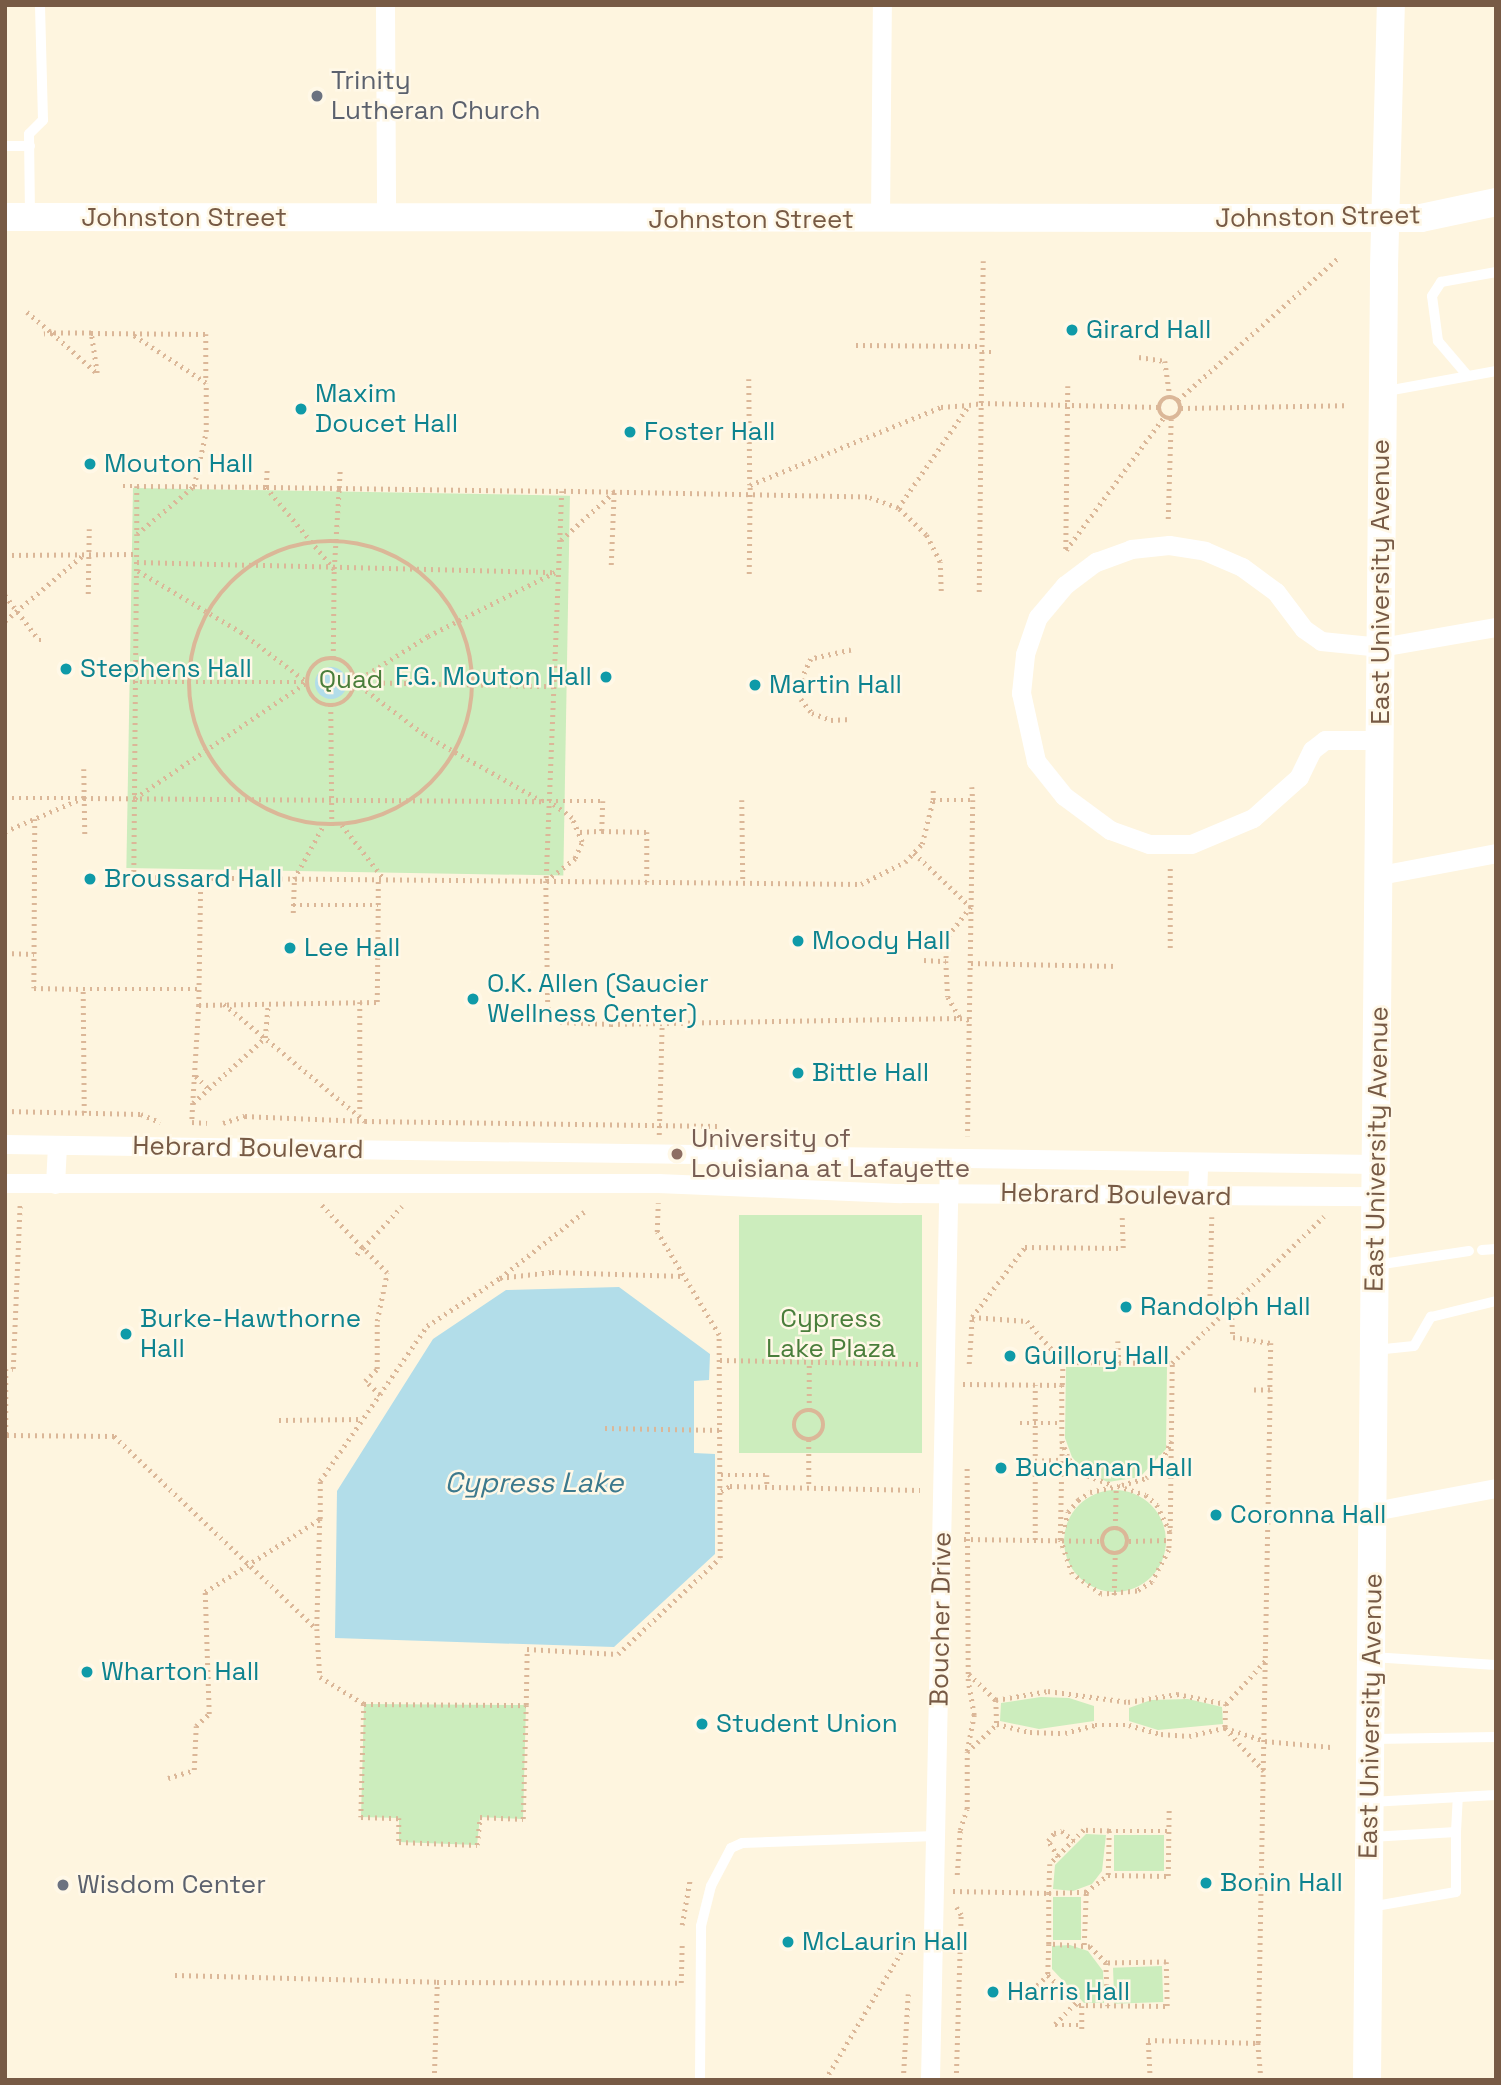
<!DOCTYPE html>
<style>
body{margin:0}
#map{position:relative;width:1501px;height:2085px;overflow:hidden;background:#fef5df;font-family:"Space Grotesk",sans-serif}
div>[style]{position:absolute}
.green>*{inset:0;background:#ccedbd;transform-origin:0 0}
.round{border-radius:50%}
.water>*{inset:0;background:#b2dde9}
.path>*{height:4.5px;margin-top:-2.25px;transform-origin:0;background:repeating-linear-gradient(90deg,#dbb798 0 2px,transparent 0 7px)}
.path>.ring{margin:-2.25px;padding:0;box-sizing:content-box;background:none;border:4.5px solid #dbb798;border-radius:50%}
.service>*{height:10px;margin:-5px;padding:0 5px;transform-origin:5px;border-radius:5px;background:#fff}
.minor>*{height:19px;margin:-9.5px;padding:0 9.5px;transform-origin:9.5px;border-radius:9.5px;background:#fff}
.secondary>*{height:28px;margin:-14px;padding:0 14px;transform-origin:14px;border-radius:14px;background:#fff}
.dots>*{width:19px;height:19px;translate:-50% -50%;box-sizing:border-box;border:4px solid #fff8e7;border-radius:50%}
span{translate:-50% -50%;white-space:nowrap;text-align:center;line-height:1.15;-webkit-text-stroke:5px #fff8e7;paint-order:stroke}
.worship-label{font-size:26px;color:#5b616d}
.left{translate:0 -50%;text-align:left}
.street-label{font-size:26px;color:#775a45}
.culture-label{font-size:26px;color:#0d838f}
.right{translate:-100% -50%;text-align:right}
.park-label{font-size:26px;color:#4a7e3b}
.education-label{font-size:26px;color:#785e54}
.water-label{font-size:28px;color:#3c798d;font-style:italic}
.frame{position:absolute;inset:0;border:7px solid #775a45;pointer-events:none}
</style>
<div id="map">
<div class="green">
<div style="left:133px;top:488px;width:437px;height:380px;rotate:1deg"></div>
<div style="left:739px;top:1215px;width:183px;height:238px"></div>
<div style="clip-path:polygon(1066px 1367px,1167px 1367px,1166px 1449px,1140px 1477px,1108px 1482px,1086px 1473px,1072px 1457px,1065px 1438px)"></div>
<div class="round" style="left:1064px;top:1490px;width:102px;height:102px"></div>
<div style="clip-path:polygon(1041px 1697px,1069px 1698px,1094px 1706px,1094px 1721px,1039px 1729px,1000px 1721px,1001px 1703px)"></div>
<div style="clip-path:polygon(1188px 1699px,1222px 1707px,1223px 1724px,1158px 1730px,1129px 1721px,1129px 1708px,1151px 1700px)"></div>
<div style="clip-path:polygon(364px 1704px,526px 1705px,523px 1819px,480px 1817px,477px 1845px,399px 1842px,399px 1818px,361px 1817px)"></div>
<div style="clip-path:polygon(1086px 1834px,1106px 1835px,1102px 1871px,1092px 1884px,1073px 1891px,1053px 1889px,1055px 1865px)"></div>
<div style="left:1114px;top:1835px;width:50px;height:36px"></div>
<div style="left:1053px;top:1897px;width:28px;height:43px"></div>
<div style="clip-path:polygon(1070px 1945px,1088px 1951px,1103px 1971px,1104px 2003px,1084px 2003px,1052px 1969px,1052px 1946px)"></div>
<div style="left:1162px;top:1966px;width:36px;height:49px;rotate:88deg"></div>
</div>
<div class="water">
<div class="round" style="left:315px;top:667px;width:32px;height:32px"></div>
<div style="clip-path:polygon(619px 1287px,710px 1354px,709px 1380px,694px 1381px,694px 1453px,715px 1454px,715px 1554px,614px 1647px,335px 1638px,337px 1491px,433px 1339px,506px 1290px)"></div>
</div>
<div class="path">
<div style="left:27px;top:312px;width:33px;rotate:40deg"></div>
<div style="left:52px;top:333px;width:60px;rotate:41.6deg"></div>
<div style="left:97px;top:373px;width:40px;rotate:-98.5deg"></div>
<div style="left:91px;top:333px;width:39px;rotate:180deg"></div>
<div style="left:52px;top:333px;width:8px;rotate:173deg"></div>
<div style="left:91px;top:333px;width:115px;rotate:0.5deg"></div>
<div style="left:206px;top:334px;width:49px;rotate:90deg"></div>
<div style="left:206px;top:383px;width:90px;rotate:-146.8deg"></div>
<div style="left:856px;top:345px;width:126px;rotate:0.5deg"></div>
<div style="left:982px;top:352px;width:11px"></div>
<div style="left:1139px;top:357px;width:26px;rotate:9deg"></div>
<div style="left:1165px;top:361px;width:36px;rotate:82deg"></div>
<div style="left:749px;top:379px;width:106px;rotate:89.5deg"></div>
<div style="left:1068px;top:386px;width:164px;rotate:90.7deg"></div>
<div style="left:1066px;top:550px;width:165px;rotate:-53.6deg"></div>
<div class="ring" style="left:1159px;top:397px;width:17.5px;height:17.5px"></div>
<div style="left:1178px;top:400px;width:213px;rotate:-41.6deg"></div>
<div style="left:1181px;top:408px;width:164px;rotate:-1deg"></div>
<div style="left:123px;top:486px;width:14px"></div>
<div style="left:137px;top:486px;width:48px;rotate:90deg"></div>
<div style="left:137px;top:534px;width:75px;rotate:-40.1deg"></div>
<div style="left:194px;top:486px;width:55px;rotate:-77.5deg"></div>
<div style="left:206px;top:432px;width:49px;rotate:-90deg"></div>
<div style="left:137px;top:486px;width:129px;rotate:0.4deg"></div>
<div style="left:266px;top:487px;width:19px;rotate:-87deg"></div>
<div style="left:266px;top:487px;width:107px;rotate:50.3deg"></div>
<div style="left:334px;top:569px;width:81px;rotate:-86.5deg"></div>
<div style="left:339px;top:488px;width:223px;rotate:0.8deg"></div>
<div style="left:267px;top:487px;width:72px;rotate:0.8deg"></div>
<div style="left:339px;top:488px;width:19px;rotate:-87deg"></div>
<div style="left:898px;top:508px;width:125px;rotate:-55.4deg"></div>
<div style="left:969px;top:405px;width:12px;rotate:-9deg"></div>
<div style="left:981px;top:403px;width:142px;rotate:-89.2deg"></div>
<div style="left:1168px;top:519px;width:100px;rotate:-88.3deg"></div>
<div style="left:137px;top:534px;width:343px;rotate:90.5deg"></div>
<div style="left:134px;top:877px;width:727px;rotate:0.55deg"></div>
<div style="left:861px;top:884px;width:49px;rotate:-26.6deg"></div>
<div style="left:905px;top:862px;width:25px;rotate:-47deg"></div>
<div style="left:922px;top:844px;width:45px;rotate:-76deg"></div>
<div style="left:933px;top:800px;width:40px"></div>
<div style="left:973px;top:800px;width:336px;rotate:90.9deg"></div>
<div style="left:561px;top:540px;width:72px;rotate:-42.2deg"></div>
<div class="ring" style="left:189px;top:541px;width:279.5px;height:279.5px"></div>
<div style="left:5px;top:555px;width:132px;rotate:-0.4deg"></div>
<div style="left:137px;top:562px;width:419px;rotate:1.4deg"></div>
<div style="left:611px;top:565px;width:74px;rotate:-87.7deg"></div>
<div style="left:138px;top:571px;width:120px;rotate:30.6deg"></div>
<div style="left:241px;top:632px;width:83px;rotate:37.1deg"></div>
<div style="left:749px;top:574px;width:89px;rotate:-89.4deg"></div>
<div style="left:750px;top:485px;width:206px;rotate:-22.2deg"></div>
<div style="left:941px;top:407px;width:28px;rotate:-4deg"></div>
<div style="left:941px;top:591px;width:29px;rotate:-92deg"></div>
<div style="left:940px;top:562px;width:30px;rotate:-117deg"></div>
<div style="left:926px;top:535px;width:39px;rotate:-136deg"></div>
<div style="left:898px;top:508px;width:33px;rotate:-160deg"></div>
<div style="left:867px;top:497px;width:305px;rotate:-178.9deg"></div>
<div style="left:562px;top:491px;width:390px;rotate:92.3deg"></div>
<div style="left:546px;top:881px;width:127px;rotate:89.1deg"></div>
<div style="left:548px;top:1008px;width:18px;rotate:49deg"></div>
<div style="left:560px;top:1022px;width:51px;rotate:2.2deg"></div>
<div style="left:611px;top:1024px;width:349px;rotate:-1deg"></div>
<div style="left:979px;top:592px;width:189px;rotate:-89.4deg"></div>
<div style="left:981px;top:403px;width:178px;rotate:1.3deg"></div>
<div style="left:88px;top:594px;width:65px;rotate:-89.1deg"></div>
<div style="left:5px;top:595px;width:56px;rotate:52.9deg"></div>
<div style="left:39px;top:640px;width:5px"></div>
<div style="left:5px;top:621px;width:101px;rotate:-40.2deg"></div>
<div style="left:851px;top:650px;width:41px;rotate:167.3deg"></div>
<div style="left:811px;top:659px;width:21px;rotate:115deg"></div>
<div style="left:802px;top:678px;width:21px;rotate:93deg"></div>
<div style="left:801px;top:699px;width:18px;rotate:52deg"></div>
<div style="left:812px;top:713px;width:20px;rotate:20deg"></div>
<div style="left:831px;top:720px;width:20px;rotate:-3deg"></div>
<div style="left:333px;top:658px;width:89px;rotate:-89.4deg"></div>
<div class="ring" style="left:307px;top:658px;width:43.5px;height:43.5px"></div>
<div style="left:126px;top:682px;width:181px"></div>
<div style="left:355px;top:682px;width:88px;rotate:37.1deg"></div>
<div style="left:425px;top:735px;width:134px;rotate:29.4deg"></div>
<div style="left:542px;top:801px;width:61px"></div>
<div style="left:603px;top:801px;width:30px;rotate:92deg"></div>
<div style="left:602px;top:831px;width:45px;rotate:1.3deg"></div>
<div style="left:647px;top:832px;width:50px;rotate:90deg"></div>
<div style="left:355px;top:682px;width:86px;rotate:-32.2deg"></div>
<div style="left:428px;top:636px;width:142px;rotate:-26.7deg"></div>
<div style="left:355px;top:682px;width:199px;rotate:1.2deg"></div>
<div style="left:331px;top:705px;width:122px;rotate:89.5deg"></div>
<div style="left:84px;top:769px;width:65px;rotate:89.1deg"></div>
<div style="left:972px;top:787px;width:13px;rotate:86deg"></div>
<div style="left:5px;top:798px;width:79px"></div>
<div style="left:84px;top:798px;width:86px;rotate:156.7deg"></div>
<div style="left:84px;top:798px;width:458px;rotate:0.4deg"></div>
<div style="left:135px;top:798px;width:207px;rotate:-34deg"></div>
<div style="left:742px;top:800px;width:83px;rotate:89.3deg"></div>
<div style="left:933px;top:800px;width:13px;rotate:-90deg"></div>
<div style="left:35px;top:819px;width:169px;rotate:90.3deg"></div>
<div style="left:34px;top:988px;width:49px;rotate:1.2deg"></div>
<div style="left:342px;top:825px;width:68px;rotate:52.1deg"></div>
<div style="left:580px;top:832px;width:22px;rotate:-3deg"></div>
<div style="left:914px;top:853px;width:79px;rotate:43.5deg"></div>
<div style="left:971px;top:907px;width:36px;rotate:128deg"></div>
<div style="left:949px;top:935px;width:26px;rotate:97deg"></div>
<div style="left:946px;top:961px;width:36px;rotate:87deg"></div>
<div style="left:948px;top:997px;width:24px;rotate:60deg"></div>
<div style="left:960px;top:1018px;width:10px;rotate:11deg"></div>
<div style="left:201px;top:878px;width:127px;rotate:90.9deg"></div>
<div style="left:199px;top:1005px;width:178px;rotate:-1deg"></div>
<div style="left:377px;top:1002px;width:97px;rotate:-89.4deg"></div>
<div style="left:546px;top:881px;width:37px;rotate:-38deg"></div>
<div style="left:575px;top:858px;width:17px;rotate:-66deg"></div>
<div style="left:582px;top:842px;width:26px;rotate:-113deg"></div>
<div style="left:572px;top:818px;width:24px;rotate:-144deg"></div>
<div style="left:293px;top:905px;width:85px"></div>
<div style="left:378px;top:905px;width:26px;rotate:-90deg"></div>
<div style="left:293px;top:913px;width:34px;rotate:-88deg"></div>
<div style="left:294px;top:879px;width:60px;rotate:-61.3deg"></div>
<div style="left:1170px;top:948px;width:83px;rotate:-90deg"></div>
<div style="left:5px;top:953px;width:29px;rotate:2deg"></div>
<div style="left:924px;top:960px;width:22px;rotate:3deg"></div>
<div style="left:971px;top:963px;width:147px;rotate:1.2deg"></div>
<div style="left:360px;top:1002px;width:112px;rotate:90deg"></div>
<div style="left:224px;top:1004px;width:183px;rotate:39.7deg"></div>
<div style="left:365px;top:1121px;width:353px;rotate:0.8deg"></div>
<div style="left:199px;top:1005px;width:98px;rotate:93.5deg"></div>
<div style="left:193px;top:1103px;width:97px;rotate:-42.1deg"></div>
<div style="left:265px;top:1038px;width:34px;rotate:-85deg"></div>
<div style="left:196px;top:1076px;width:18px;rotate:45deg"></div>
<div style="left:193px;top:1103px;width:19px;rotate:93deg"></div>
<div style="left:192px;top:1122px;width:15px;rotate:4deg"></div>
<div style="left:5px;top:1111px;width:136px;rotate:1.3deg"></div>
<div style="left:141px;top:1114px;width:21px;rotate:23deg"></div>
<div style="left:84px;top:1113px;width:124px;rotate:-90.5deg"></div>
<div style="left:83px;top:989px;width:116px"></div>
<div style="left:223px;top:1123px;width:23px;rotate:-18deg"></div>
<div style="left:245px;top:1116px;width:120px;rotate:2.4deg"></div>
<div style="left:659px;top:1135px;width:111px;rotate:-88.5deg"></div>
<div style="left:322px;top:1205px;width:59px;rotate:46.4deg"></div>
<div style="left:363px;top:1248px;width:11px;rotate:131deg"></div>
<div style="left:1212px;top:1217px;width:85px;rotate:91.3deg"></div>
<div style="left:1210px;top:1302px;width:9px;rotate:6deg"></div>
<div style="left:1219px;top:1303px;width:20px;rotate:49deg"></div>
<div style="left:1232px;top:1318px;width:19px;rotate:87deg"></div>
<div style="left:1233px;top:1337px;width:38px;rotate:9deg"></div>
<div style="left:1271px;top:1343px;width:47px;rotate:91.2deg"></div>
<div style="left:1270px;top:1390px;width:19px;rotate:180deg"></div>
<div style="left:500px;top:1278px;width:107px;rotate:-38.2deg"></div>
<div style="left:972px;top:1317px;width:55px;rotate:4.2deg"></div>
<div style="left:1027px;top:1321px;width:55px;rotate:48.7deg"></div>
<div style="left:1118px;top:1341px;width:22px;rotate:87deg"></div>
<div style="left:720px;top:1360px;width:202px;rotate:1.1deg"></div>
<div style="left:969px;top:1364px;width:47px;rotate:-86.3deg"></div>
<div style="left:972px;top:1317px;width:88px;rotate:-52.9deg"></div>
<div style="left:1025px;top:1247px;width:98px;rotate:0.6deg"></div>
<div style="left:1123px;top:1248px;width:32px;rotate:-92deg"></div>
<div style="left:5px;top:1368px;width:8px;rotate:7deg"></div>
<div style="left:13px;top:1369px;width:167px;rotate:-87.6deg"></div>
<div style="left:6px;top:1369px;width:65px;rotate:90deg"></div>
<div style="left:963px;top:1384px;width:99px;rotate:0.6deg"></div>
<div style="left:1062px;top:1385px;width:23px;rotate:-88deg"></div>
<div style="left:1063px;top:1362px;width:109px;rotate:0.5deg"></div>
<div style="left:1172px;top:1363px;width:211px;rotate:-44deg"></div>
<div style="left:1062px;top:1385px;width:56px;rotate:90deg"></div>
<div style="left:1062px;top:1441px;width:19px;rotate:69deg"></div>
<div style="left:1069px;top:1459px;width:18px;rotate:49deg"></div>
<div style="left:1081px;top:1473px;width:31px;rotate:21deg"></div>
<div style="left:380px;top:1395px;width:21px;rotate:-137deg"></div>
<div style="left:365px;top:1381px;width:17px;rotate:-45deg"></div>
<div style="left:377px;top:1369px;width:48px;rotate:-90deg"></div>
<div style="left:377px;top:1321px;width:49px;rotate:-78.2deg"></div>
<div style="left:387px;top:1273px;width:35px;rotate:-134deg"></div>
<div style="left:363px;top:1248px;width:57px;rotate:-47.1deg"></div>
<div class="ring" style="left:794px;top:1410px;width:25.5px;height:25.5px"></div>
<div style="left:809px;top:1410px;width:48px;rotate:-90deg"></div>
<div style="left:279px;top:1420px;width:83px;rotate:-0.7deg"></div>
<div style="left:1020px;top:1423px;width:41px"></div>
<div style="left:605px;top:1428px;width:117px;rotate:1deg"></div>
<div style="left:7px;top:1435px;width:107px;rotate:0.5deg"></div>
<div style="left:114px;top:1436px;width:280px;rotate:43.6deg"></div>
<div style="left:317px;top:1629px;width:48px;rotate:86.4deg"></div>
<div style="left:320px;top:1677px;width:52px;rotate:31.5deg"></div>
<div style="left:364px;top:1704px;width:162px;rotate:0.4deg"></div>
<div style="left:526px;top:1705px;width:56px;rotate:-89deg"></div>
<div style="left:527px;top:1649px;width:91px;rotate:3.1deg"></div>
<div style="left:618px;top:1654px;width:140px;rotate:-43.3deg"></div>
<div style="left:720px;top:1558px;width:223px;rotate:-90.3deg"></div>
<div style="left:719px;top:1335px;width:120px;rotate:-121deg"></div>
<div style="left:657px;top:1232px;width:29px;rotate:-88deg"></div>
<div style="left:809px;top:1440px;width:47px;rotate:90deg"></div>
<div style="left:1028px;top:1461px;width:33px;rotate:-2deg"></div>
<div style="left:721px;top:1475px;width:46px"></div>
<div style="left:767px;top:1475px;width:11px;rotate:90deg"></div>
<div style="left:1122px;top:1485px;width:25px;rotate:-16deg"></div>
<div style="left:1146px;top:1478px;width:17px;rotate:-40deg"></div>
<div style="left:1159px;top:1467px;width:29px;rotate:-65deg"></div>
<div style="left:721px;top:1491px;width:10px;rotate:-29deg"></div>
<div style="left:730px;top:1486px;width:190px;rotate:1.2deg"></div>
<div style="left:320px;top:1519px;width:38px;rotate:-90deg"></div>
<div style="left:320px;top:1481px;width:188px;rotate:-55.4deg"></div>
<div style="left:427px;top:1326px;width:87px;rotate:-33.3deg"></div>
<div style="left:500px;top:1278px;width:52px;rotate:-6.6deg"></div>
<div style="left:552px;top:1272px;width:131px;rotate:1.7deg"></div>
<div class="ring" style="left:1102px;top:1528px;width:21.5px;height:21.5px"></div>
<div style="left:1115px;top:1528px;width:42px;rotate:-88.6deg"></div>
<div style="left:1170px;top:1528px;width:165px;rotate:-89.3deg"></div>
<div style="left:964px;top:1539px;width:138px;rotate:0.8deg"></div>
<div style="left:1035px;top:1540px;width:155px;rotate:-90deg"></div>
<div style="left:1060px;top:1540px;width:29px;rotate:-74deg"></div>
<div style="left:1068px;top:1512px;width:16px;rotate:-50deg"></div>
<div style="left:1078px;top:1500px;width:14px;rotate:-34deg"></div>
<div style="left:1090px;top:1492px;width:29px;rotate:-12deg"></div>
<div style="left:1118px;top:1486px;width:29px;rotate:18deg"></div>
<div style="left:1146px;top:1495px;width:15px;rotate:42deg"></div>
<div style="left:1157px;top:1505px;width:30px;rotate:64deg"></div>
<div style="left:1170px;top:1532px;width:18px;rotate:93deg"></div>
<div style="left:1169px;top:1550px;width:36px;rotate:118deg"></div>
<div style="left:1152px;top:1582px;width:17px;rotate:149deg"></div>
<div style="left:1137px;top:1591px;width:36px;rotate:175deg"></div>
<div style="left:1101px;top:1594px;width:35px;rotate:-145deg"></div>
<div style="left:1072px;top:1574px;width:36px;rotate:-109deg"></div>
<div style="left:1060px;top:1540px;width:99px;rotate:-88.8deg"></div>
<div style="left:1129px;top:1541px;width:41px;rotate:-1.4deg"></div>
<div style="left:1114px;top:1595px;width:41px;rotate:-88.6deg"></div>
<div style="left:969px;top:1674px;width:37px;rotate:44deg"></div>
<div style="left:996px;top:1700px;width:24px;rotate:88deg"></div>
<div style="left:996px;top:1700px;width:53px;rotate:-9.8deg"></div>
<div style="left:1048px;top:1691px;width:81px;rotate:7.8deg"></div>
<div style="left:1128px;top:1702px;width:50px;rotate:-9.3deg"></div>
<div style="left:1177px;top:1694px;width:50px;rotate:11.5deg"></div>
<div style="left:1226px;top:1704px;width:59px;rotate:-47.7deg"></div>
<div style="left:364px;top:1704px;width:113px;rotate:91.5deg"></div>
<div style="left:361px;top:1817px;width:38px;rotate:2deg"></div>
<div style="left:399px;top:1818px;width:24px;rotate:90deg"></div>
<div style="left:399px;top:1842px;width:78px;rotate:2.2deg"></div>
<div style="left:477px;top:1845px;width:28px;rotate:-84deg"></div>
<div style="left:480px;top:1817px;width:43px;rotate:2.7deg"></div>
<div style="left:523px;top:1819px;width:114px;rotate:-88.5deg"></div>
<div style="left:1226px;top:1704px;width:24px;rotate:92deg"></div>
<div style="left:1225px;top:1728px;width:58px;rotate:47.8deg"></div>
<div style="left:967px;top:1751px;width:37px;rotate:-79deg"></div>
<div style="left:974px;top:1715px;width:35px;rotate:-100deg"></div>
<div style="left:968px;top:1681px;width:217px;rotate:-90.3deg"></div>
<div style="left:168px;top:1778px;width:27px;rotate:-17deg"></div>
<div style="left:194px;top:1770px;width:44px;rotate:-87.4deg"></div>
<div style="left:196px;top:1726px;width:18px;rotate:-43deg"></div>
<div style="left:209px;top:1714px;width:122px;rotate:-91.9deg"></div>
<div style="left:205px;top:1592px;width:136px;rotate:-32.4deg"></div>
<div style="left:320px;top:1519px;width:109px;rotate:91.6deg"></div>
<div style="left:1109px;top:1831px;width:60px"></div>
<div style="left:1058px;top:1857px;width:19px;rotate:-122deg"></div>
<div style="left:1048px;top:1841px;width:10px;rotate:-53deg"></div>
<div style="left:1054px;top:1833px;width:8px;rotate:-14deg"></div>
<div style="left:1062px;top:1831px;width:16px;rotate:40deg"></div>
<div style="left:957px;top:1875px;width:45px;rotate:-86.2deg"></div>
<div style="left:960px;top:1830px;width:22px;rotate:-72deg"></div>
<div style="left:967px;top:1809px;width:57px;rotate:-90deg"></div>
<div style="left:967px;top:1752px;width:41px;rotate:-43deg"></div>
<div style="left:997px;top:1724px;width:34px;rotate:14deg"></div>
<div style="left:1030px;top:1732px;width:35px;rotate:2deg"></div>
<div style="left:1065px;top:1733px;width:31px;rotate:-15deg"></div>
<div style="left:1095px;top:1725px;width:34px"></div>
<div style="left:1129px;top:1725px;width:33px;rotate:16deg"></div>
<div style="left:1161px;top:1734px;width:28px;rotate:4deg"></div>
<div style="left:1189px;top:1736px;width:37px;rotate:-13deg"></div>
<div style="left:1225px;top:1728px;width:42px;rotate:18deg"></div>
<div style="left:1265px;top:1741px;width:66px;rotate:5.2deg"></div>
<div style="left:1108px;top:1875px;width:60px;rotate:1deg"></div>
<div style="left:1168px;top:1876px;width:68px;rotate:-89.2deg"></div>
<div style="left:953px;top:1891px;width:96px;rotate:1.2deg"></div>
<div style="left:1049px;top:1893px;width:37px;rotate:-2deg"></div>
<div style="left:1086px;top:1892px;width:28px;rotate:-38deg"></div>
<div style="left:1108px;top:1875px;width:44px;rotate:-88.7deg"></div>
<div style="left:1109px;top:1831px;width:25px;rotate:-178deg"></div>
<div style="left:1084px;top:1830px;width:48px;rotate:135deg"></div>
<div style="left:1050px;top:1864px;width:29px;rotate:92deg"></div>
<div style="left:1049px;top:1893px;width:51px;rotate:90deg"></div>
<div style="left:1049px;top:1944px;width:31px;rotate:92deg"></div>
<div style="left:1048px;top:1975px;width:43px;rotate:44.1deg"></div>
<div style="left:1079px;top:2005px;width:88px;rotate:0.7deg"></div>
<div style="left:1167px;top:2006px;width:44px;rotate:-91.3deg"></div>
<div style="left:1166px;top:1962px;width:60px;rotate:179deg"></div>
<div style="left:1106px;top:1963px;width:23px;rotate:-135deg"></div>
<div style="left:1090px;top:1947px;width:41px;rotate:-175.8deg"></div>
<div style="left:682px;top:1925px;width:47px;rotate:-80.1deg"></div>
<div style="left:1084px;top:1945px;width:53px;rotate:-87.8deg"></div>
<div style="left:1106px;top:1963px;width:43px;rotate:87.3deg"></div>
<div style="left:175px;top:1975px;width:262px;rotate:1.5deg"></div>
<div style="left:1027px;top:1995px;width:29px;rotate:-44deg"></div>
<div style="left:1076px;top:2003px;width:30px;rotate:134deg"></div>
<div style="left:1055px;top:2025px;width:27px"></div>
<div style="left:1082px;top:2006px;width:26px;rotate:90deg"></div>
<div style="left:1258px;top:2043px;width:37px;rotate:85deg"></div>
<div style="left:434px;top:2080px;width:98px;rotate:-88.2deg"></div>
<div style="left:437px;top:1982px;width:244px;rotate:0.2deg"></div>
<div style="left:681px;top:1983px;width:42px;rotate:-88.6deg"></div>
<div style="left:825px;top:2080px;width:168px;rotate:-59.2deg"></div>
<div style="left:903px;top:2080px;width:86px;rotate:-86.7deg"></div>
<div style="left:956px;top:2080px;width:165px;rotate:-88.3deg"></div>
<div style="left:961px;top:1915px;width:9px;rotate:-122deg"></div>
<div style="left:1150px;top:2080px;width:40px;rotate:-92.9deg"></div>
<div style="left:1148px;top:2040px;width:110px;rotate:1.6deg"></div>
<div style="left:1258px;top:2043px;width:653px;rotate:-88.95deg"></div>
</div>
<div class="service">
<div style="left:5px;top:146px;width:25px"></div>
<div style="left:30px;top:216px;width:82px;rotate:-90.7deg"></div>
<div style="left:29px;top:134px;width:20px;rotate:-45deg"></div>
<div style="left:43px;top:120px;width:115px;rotate:-91.5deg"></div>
<div style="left:1467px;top:375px;width:45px;rotate:-130.5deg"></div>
<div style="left:1438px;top:341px;width:45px;rotate:-97.6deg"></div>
<div style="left:1432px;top:296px;width:17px;rotate:-57deg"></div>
<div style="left:1441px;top:282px;width:56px;rotate:-10.3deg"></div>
<div style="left:1387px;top:391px;width:111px;rotate:-10.4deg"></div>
<div style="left:1482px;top:1250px;width:14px;rotate:-4deg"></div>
<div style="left:1376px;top:1265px;width:94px;rotate:-8.6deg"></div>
<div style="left:1375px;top:1350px;width:39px;rotate:-6deg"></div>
<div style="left:1414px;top:1346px;width:34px;rotate:-60deg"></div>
<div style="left:1431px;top:1317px;width:67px;rotate:-13.8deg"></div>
<div style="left:1372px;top:1657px;width:124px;rotate:3.7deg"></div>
<div style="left:1374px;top:1739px;width:122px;rotate:-0.9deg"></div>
<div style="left:1371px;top:1802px;width:125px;rotate:-3.2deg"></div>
<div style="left:1456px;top:1832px;width:35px;rotate:-87deg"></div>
<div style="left:1370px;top:1907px;width:87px;rotate:-9.9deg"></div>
<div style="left:1456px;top:1892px;width:60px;rotate:-90deg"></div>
<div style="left:1456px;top:1832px;width:85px;rotate:176.6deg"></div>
<div style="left:700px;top:2080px;width:154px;rotate:-89.6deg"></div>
<div style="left:701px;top:1926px;width:41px;rotate:-76deg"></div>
<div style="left:711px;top:1886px;width:43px;rotate:-62.2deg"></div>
<div style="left:731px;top:1848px;width:12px;rotate:-24deg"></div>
<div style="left:742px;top:1843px;width:194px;rotate:-2.1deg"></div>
</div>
<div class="minor">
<div style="left:385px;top:5px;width:213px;rotate:89.7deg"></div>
<div style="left:880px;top:220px;width:215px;rotate:-89.5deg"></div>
<div style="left:1380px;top:740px;width:55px;rotate:180deg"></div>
<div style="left:1325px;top:740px;width:16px;rotate:142deg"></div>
<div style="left:1312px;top:750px;width:30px;rotate:116deg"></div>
<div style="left:1299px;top:777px;width:62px;rotate:138.3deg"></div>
<div style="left:1253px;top:818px;width:67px;rotate:157.2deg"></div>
<div style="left:1191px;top:844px;width:42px;rotate:180deg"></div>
<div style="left:1149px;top:844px;width:41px;rotate:-160.3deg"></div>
<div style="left:1110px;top:830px;width:57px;rotate:-143.5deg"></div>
<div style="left:1064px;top:796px;width:45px;rotate:-128.7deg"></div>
<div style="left:1036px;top:761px;width:70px;rotate:-102.4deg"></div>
<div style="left:1021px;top:693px;width:39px;rotate:-84deg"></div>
<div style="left:1025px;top:654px;width:39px;rotate:-71deg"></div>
<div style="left:1038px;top:617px;width:42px;rotate:-49.8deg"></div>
<div style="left:1065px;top:585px;width:39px;rotate:-37deg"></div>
<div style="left:1096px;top:562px;width:37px;rotate:-20deg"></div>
<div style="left:1131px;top:549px;width:38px;rotate:-6deg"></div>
<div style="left:1169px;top:545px;width:36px;rotate:9deg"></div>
<div style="left:1205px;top:551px;width:40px;rotate:23.4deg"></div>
<div style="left:1242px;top:567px;width:42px;rotate:36.3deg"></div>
<div style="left:1276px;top:592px;width:46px;rotate:52.9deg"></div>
<div style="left:1304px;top:629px;width:21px;rotate:35deg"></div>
<div style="left:1321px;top:641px;width:60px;rotate:5.7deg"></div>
<div style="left:1381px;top:647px;width:117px;rotate:-9.9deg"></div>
<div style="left:1380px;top:875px;width:118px;rotate:-10.7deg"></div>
<div style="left:5px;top:1144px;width:1372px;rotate:0.84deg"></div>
<div style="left:5px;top:1183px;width:653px"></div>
<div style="left:658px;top:1183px;width:243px;rotate:2.4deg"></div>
<div style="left:901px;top:1193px;width:476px;rotate:0.4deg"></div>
<div style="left:55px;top:1184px;width:39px;rotate:-87deg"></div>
<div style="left:1197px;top:1197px;width:35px;rotate:-88deg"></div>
<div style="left:1374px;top:1511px;width:124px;rotate:-10.7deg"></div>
<div style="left:930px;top:2080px;width:921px;rotate:-88.82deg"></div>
</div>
<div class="secondary">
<div style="left:5px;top:217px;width:1379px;rotate:0.04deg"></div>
<div style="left:1384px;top:218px;width:37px"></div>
<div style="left:1421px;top:218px;width:77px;rotate:-12deg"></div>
<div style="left:1367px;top:2080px;width:1813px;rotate:-89.46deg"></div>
<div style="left:1384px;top:267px;width:262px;rotate:-88.5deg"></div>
</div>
<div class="dots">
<div style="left:317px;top:96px;background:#6b7280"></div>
<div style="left:1072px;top:330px;background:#0f9aa8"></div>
<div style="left:301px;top:409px;background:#0f9aa8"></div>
<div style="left:630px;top:432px;background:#0f9aa8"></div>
<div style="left:90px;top:464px;background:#0f9aa8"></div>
<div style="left:66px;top:669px;background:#0f9aa8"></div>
<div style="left:606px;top:677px;background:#0f9aa8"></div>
<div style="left:755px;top:685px;background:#0f9aa8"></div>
<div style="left:90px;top:879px;background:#0f9aa8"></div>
<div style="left:798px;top:941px;background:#0f9aa8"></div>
<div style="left:290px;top:948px;background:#0f9aa8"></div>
<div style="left:473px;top:999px;background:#0f9aa8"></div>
<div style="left:798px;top:1073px;background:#0f9aa8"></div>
<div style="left:677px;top:1154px;background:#8d6e63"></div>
<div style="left:1126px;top:1307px;background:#0f9aa8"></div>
<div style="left:126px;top:1334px;background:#0f9aa8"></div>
<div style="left:1010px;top:1356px;background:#0f9aa8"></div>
<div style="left:1001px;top:1468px;background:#0f9aa8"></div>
<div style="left:1216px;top:1515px;background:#0f9aa8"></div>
<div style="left:87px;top:1672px;background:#0f9aa8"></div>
<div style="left:702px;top:1724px;background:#0f9aa8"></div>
<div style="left:1206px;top:1883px;background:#0f9aa8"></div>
<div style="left:63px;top:1885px;background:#6b7280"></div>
<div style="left:788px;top:1942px;background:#0f9aa8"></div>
<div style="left:993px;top:1992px;background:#0f9aa8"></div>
</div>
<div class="worship-label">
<span class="left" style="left:331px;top:96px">Trinity<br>Lutheran Church</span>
<span class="left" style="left:77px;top:1885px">Wisdom Center</span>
</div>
<div class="street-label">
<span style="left:1318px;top:217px;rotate:-1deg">Johnston Street</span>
<span style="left:184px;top:218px">Johnston Street</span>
<span style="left:751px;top:220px">Johnston Street</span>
<span style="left:1381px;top:582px;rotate:-90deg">East University Avenue</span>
<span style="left:248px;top:1148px;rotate:1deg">Hebrard Boulevard</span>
<span style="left:1377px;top:1149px;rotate:-89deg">East University Avenue</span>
<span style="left:1116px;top:1195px;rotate:1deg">Hebrard Boulevard</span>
<span style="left:941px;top:1619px;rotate:-89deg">Boucher Drive</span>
<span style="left:1371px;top:1716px;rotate:-89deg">East University Avenue</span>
</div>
<div class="culture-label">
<span class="left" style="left:1086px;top:330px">Girard Hall</span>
<span class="left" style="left:315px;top:409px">Maxim<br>Doucet Hall</span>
<span class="left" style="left:644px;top:432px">Foster Hall</span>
<span class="left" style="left:104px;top:464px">Mouton Hall</span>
<span class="left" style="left:80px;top:669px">Stephens Hall</span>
<span class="right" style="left:592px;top:677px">F.G. Mouton Hall</span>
<span class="left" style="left:769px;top:685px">Martin Hall</span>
<span class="left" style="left:104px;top:879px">Broussard Hall</span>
<span class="left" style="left:812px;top:941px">Moody Hall</span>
<span class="left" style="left:304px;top:948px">Lee Hall</span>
<span class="left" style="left:487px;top:999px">O.K. Allen (Saucier<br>Wellness Center)</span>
<span class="left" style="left:812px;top:1073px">Bittle Hall</span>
<span class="left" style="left:1140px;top:1307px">Randolph Hall</span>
<span class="left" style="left:140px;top:1334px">Burke-Hawthorne<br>Hall</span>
<span class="left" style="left:1024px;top:1356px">Guillory Hall</span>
<span class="left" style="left:1015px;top:1468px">Buchanan Hall</span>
<span class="left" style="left:1230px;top:1515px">Coronna Hall</span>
<span class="left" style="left:101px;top:1672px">Wharton Hall</span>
<span class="left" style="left:716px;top:1724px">Student Union</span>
<span class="left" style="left:1220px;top:1883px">Bonin Hall</span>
<span class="left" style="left:802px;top:1942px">McLaurin Hall</span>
<span class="left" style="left:1007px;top:1992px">Harris Hall</span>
</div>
<div class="park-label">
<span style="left:351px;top:680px">Quad</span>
<span style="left:831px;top:1334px">Cypress<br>Lake Plaza</span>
</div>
<div class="education-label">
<span class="left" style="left:691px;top:1154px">University of<br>Louisiana at Lafayette</span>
</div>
<div class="water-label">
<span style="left:534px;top:1482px">Cypress Lake</span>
</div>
<div class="frame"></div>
</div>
